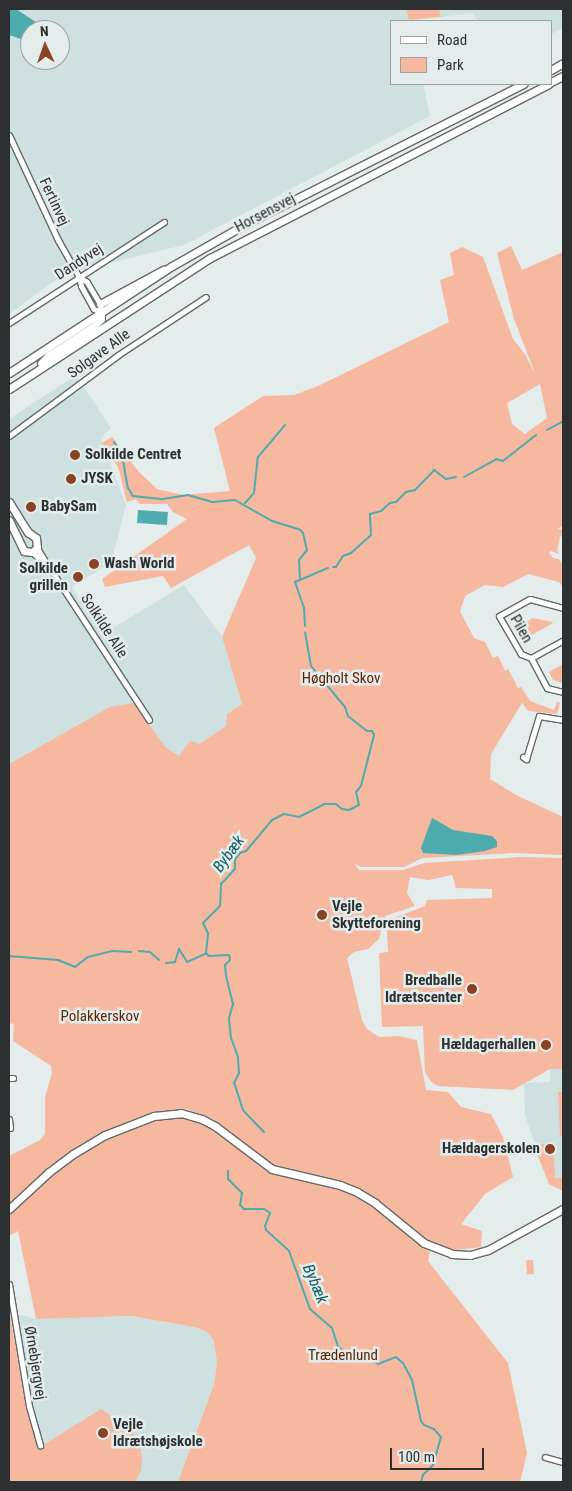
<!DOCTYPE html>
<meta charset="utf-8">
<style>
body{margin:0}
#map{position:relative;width:572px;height:1491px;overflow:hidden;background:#e4ecec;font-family:"Roboto Condensed",sans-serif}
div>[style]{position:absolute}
.built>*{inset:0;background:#cfe0e0}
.green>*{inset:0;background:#f6b89e;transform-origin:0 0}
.water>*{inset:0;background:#4eabae;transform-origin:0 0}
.stream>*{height:2px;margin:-1px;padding:0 1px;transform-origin:1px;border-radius:1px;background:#4eabae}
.roads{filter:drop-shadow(1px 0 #626969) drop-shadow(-1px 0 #626969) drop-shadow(0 1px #626969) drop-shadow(0 -1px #626969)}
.street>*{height:5px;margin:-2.5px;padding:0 2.5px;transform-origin:2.5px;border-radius:2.5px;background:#fff}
.secondary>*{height:7px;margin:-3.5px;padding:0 3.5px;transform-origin:3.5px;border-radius:3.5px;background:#fff}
.dots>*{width:14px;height:14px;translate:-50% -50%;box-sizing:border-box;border:2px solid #e4ecec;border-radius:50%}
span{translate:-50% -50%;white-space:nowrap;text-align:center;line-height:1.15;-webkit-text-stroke:5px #e4ecec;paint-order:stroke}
.street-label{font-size:15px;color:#2d3030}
.poi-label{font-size:15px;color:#2d3030;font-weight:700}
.left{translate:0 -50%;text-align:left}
.right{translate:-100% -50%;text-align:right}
.park-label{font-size:15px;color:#5e2404}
.water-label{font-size:16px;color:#0e5e61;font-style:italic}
.frame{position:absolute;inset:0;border:10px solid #2d3030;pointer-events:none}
.legend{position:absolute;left:390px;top:20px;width:162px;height:65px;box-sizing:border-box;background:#e4ecec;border:1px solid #9ba1a1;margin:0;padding:6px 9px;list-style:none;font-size:15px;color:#2d3030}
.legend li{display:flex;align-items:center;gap:10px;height:25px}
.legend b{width:25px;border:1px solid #9ba1a1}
.north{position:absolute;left:20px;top:20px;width:50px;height:50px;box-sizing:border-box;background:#e4ecec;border:1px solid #9ba1a1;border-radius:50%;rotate:357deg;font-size:14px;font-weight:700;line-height:20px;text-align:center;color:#2d3030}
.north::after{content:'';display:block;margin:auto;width:18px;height:22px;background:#8a4321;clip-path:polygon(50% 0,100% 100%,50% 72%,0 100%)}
.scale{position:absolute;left:390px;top:1448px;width:94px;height:22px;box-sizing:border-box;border:2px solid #2d3030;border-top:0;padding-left:6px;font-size:15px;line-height:18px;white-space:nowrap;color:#2d3030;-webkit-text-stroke:4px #e4ecec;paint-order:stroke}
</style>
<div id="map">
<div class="built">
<div style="clip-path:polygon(evenodd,9px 9px,406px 9px,409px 21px,391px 21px,391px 84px,423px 84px,430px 116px,184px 245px,64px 274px,9px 314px,9px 9px,30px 30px,60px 30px,60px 60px,30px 60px,30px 30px)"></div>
<div style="clip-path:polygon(439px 9px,563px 9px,563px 28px,551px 34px,551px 21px,478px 21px,472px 13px,441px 17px)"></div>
<div style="clip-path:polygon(76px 375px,111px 428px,101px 438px,126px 505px,111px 563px,72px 587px,101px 635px,184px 585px,222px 637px,242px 704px,227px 714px,226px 726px,199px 744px,132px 819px,9px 792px,9px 419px)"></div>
<div style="clip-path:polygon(550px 1069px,563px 1069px,563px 1191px,549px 1184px,525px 1115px,524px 1083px,550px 1082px)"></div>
<div style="clip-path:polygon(9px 1312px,36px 1319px,131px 1316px,195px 1327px,207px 1332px,214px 1341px,217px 1363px,214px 1384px,178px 1482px,9px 1482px)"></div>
</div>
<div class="green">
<div style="clip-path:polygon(406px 9px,439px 9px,441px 17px,409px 20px)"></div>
<div style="clip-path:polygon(evenodd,511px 246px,522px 270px,563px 252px,563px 525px,558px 529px,563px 530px,563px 535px,560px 537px,557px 550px,559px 554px,551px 551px,549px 553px,553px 558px,559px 559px,563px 566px,563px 587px,559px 582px,528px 574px,503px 587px,485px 585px,465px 596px,460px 611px,474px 638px,485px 642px,493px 658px,498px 656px,505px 671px,508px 669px,518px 688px,521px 687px,530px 701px,554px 710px,557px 702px,560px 703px,557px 714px,528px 711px,522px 703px,491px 754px,490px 779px,518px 796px,563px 817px,563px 855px,513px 853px,423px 858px,404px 867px,361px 867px,354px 863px,359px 870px,403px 870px,424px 863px,520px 857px,563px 858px,563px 1069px,550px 1069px,513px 1090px,438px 1086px,431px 1082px,425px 1072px,423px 1026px,382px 1027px,379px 953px,388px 952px,386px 921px,425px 906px,427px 900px,492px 898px,492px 889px,456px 888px,452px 875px,429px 880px,410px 877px,407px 893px,415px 906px,385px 916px,379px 939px,368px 949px,354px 952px,347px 958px,362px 1020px,367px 1029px,379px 1037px,398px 1036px,417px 1040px,426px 1090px,448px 1092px,461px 1107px,491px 1114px,503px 1137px,513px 1177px,485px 1194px,461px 1224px,482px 1231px,481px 1247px,456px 1250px,444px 1249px,426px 1241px,369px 1196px,282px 1170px,266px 1161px,211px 1118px,186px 1109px,156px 1113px,100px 1134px,50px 1166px,9px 1204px,9px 1156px,40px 1140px,45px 1134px,45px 1097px,52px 1073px,51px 1066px,13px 1041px,14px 1024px,9px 1023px,9px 764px,110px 707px,134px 703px,165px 747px,179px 756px,190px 741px,199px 744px,226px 726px,227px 714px,242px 704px,222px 637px,256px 558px,249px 545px,171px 588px,163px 576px,105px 587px,102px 579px,187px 519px,173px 512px,167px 504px,140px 504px,136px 499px,127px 502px,118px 467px,102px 443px,112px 437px,139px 472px,157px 489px,183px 495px,230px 491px,214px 428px,263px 396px,294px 395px,318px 386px,449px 322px,440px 280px,454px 275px,450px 253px,462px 247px,483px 257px,513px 339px,525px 354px,536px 376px,514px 319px,497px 253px,511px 246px,540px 384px,547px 418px,525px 434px,512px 424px,507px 403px,540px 384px)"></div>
<div style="clip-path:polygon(532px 618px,552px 622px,553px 623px,530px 636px,524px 624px)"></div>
<div style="clip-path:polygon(563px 664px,563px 683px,553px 680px,549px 672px)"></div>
<div style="clip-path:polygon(558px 1092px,563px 1092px,563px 1136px,560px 1136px)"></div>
<div style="clip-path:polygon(184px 1116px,214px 1128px,261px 1167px,278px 1175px,330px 1186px,357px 1196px,369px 1203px,430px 1252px,428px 1261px,508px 1363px,527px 1453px,520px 1482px,178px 1482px,214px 1384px,217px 1363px,214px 1341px,207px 1332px,195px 1327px,131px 1316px,36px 1319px,18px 1231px,9px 1236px,9px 1214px,53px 1172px,105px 1139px,156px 1119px)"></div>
<div style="clip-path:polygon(553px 1144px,555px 1178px,563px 1178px,563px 1191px,549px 1184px,533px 1144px)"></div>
<div style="left:533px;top:1260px;width:14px;height:7px;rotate:86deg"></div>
<div style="clip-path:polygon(9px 1312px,27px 1407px,40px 1447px,101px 1409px,130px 1428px,138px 1440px,142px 1456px,141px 1470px,135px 1482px,9px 1482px)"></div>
</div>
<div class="water">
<div style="clip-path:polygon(9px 9px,16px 9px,48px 30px,30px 30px,30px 42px,9px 35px)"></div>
<div style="left:138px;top:510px;width:30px;height:13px;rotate:4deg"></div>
<div style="clip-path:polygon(432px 818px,453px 830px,492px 836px,497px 841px,497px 847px,485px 851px,456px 855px,423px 853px,421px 848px)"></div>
</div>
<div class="stream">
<div style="left:547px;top:430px;width:18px;rotate:-29deg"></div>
<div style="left:114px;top:442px;width:15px;rotate:58deg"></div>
<div style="left:122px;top:455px;width:34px;rotate:80deg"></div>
<div style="left:128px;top:488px;width:9px;rotate:58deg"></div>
<div style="left:133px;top:496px;width:30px;rotate:6deg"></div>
<div style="left:163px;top:499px;width:25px;rotate:-9deg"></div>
<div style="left:188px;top:495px;width:26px;rotate:16deg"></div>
<div style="left:213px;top:502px;width:22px;rotate:-5deg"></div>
<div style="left:235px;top:500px;width:43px;rotate:29.6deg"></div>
<div style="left:272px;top:521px;width:28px;rotate:17deg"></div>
<div style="left:299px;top:529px;width:6px;rotate:45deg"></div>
<div style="left:303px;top:533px;width:17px;rotate:77deg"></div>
<div style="left:307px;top:550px;width:13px;rotate:129deg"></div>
<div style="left:299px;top:560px;width:18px;rotate:87deg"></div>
<div style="left:464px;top:477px;width:37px;rotate:-29deg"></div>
<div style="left:496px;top:459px;width:7px;rotate:16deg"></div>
<div style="left:503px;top:461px;width:42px;rotate:-38.2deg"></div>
<div style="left:245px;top:503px;width:13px;rotate:-48deg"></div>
<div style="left:254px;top:493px;width:36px;rotate:-84deg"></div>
<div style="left:258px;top:457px;width:42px;rotate:-49.8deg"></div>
<div style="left:333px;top:567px;width:3px"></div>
<div style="left:336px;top:567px;width:13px;rotate:-58deg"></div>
<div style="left:343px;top:556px;width:9px;rotate:-21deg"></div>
<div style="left:351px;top:553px;width:27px;rotate:-42deg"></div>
<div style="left:371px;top:535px;width:21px;rotate:-93deg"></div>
<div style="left:370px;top:514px;width:11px;rotate:-15deg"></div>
<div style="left:381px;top:511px;width:12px;rotate:-42deg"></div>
<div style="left:390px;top:503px;width:6px;rotate:-9deg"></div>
<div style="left:396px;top:502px;width:14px;rotate:-45deg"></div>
<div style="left:406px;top:492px;width:9px;rotate:-13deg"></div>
<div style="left:415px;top:490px;width:28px;rotate:-46deg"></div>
<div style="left:434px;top:470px;width:15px;rotate:37deg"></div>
<div style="left:446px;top:479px;width:10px;rotate:-11deg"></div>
<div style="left:305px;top:626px;width:18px;rotate:-93deg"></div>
<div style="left:304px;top:608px;width:28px;rotate:-109deg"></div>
<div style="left:295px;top:582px;width:36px;rotate:-23deg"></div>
<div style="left:139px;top:951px;width:11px;rotate:5deg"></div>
<div style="left:150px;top:952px;width:12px;rotate:42deg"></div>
<div style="left:9px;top:956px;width:49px;rotate:4.7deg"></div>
<div style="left:58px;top:960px;width:18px;rotate:22deg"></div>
<div style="left:75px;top:967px;width:16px;rotate:-38deg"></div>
<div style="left:88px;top:957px;width:25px;rotate:-14deg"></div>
<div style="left:112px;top:951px;width:19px;rotate:3deg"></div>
<div style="left:166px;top:963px;width:9px;rotate:-6deg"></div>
<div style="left:175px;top:962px;width:14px;rotate:-73deg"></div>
<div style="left:179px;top:949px;width:15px;rotate:58deg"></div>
<div style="left:187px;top:962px;width:20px;rotate:-24deg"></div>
<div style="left:264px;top:1132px;width:30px;rotate:-134deg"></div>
<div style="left:243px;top:1110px;width:28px;rotate:-108deg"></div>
<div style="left:234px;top:1083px;width:11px;rotate:-63deg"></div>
<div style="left:239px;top:1073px;width:16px;rotate:-94deg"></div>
<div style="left:238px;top:1057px;width:20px;rotate:-110deg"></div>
<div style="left:231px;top:1038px;width:20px;rotate:-96deg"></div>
<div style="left:229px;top:1018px;width:15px;rotate:-74deg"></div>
<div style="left:233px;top:1004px;width:29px;rotate:-104deg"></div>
<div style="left:226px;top:976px;width:11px;rotate:-95deg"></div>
<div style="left:225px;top:965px;width:7px;rotate:-45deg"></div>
<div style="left:230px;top:960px;width:5px;rotate:-101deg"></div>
<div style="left:229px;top:955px;width:20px;rotate:177deg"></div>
<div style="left:209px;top:956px;width:4px;rotate:-135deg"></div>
<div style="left:206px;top:953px;width:20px;rotate:-84deg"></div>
<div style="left:208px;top:933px;width:11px;rotate:-117deg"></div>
<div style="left:203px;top:923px;width:24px;rotate:-45deg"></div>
<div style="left:220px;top:906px;width:22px;rotate:-87deg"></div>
<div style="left:221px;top:884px;width:21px;rotate:-47deg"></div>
<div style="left:235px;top:869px;width:10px;rotate:-90deg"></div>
<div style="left:235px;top:859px;width:8px;rotate:-50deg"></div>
<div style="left:240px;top:853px;width:6px;rotate:-18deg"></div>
<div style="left:246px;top:851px;width:40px;rotate:-50deg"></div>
<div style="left:272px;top:820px;width:13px;rotate:-27deg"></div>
<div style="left:284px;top:814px;width:15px;rotate:11deg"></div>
<div style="left:299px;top:817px;width:28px;rotate:-27deg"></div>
<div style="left:324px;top:804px;width:12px"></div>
<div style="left:336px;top:804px;width:8px;rotate:40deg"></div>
<div style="left:342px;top:809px;width:7px;rotate:8deg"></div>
<div style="left:349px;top:810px;width:11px;rotate:-27deg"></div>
<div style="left:359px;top:805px;width:13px;rotate:-103deg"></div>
<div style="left:356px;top:792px;width:8px;rotate:-50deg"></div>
<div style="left:361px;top:786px;width:53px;rotate:-75.7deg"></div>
<div style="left:374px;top:735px;width:4px;rotate:-117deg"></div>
<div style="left:372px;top:731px;width:5px;rotate:180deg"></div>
<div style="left:367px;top:731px;width:24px;rotate:-142deg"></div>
<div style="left:348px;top:716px;width:9px;rotate:-108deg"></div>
<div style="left:345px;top:707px;width:53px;rotate:-129.7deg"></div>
<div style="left:311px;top:666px;width:34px;rotate:-100deg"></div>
<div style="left:228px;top:1171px;width:8px;rotate:90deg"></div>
<div style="left:228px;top:1179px;width:20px;rotate:45deg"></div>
<div style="left:242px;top:1193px;width:12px;rotate:99deg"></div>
<div style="left:240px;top:1205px;width:6px;rotate:45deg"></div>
<div style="left:244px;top:1209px;width:20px"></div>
<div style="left:264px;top:1209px;width:7px;rotate:34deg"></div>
<div style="left:270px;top:1213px;width:14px;rotate:111deg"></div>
<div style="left:265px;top:1226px;width:4px;rotate:76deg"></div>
<div style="left:266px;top:1230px;width:31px;rotate:42deg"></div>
<div style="left:289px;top:1251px;width:62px;rotate:70.1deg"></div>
<div style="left:310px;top:1309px;width:29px;rotate:41deg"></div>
<div style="left:332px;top:1328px;width:19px;rotate:72deg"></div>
<div style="left:338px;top:1346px;width:17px;rotate:45deg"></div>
<div style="left:350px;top:1358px;width:16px;rotate:-18deg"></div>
<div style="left:365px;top:1353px;width:17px;rotate:40deg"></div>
<div style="left:378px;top:1364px;width:19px;rotate:-21deg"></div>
<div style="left:396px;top:1357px;width:9px;rotate:41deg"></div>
<div style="left:403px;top:1363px;width:19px;rotate:62deg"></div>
<div style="left:412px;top:1380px;width:42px;rotate:77.6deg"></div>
<div style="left:421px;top:1421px;width:5px;rotate:53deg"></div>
<div style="left:424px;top:1425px;width:11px;rotate:22deg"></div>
<div style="left:434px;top:1429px;width:11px;rotate:49deg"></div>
<div style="left:441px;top:1437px;width:29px;rotate:106deg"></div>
<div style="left:433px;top:1465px;width:14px;rotate:135deg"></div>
<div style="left:423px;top:1475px;width:7px;rotate:106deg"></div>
</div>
<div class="roads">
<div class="street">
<div style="left:9px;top:135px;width:116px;rotate:65deg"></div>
<div style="left:58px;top:240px;width:43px;rotate:60.4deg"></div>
<div style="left:79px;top:277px;width:9px;rotate:77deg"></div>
<div style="left:81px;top:286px;width:26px;rotate:61deg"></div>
<div style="left:94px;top:309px;width:8px;rotate:23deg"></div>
<div style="left:101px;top:312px;width:8px;rotate:-97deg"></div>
<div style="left:100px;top:304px;width:26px;rotate:-121deg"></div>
<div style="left:87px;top:282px;width:9px;rotate:-148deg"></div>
<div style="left:9px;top:323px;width:185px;rotate:-33.1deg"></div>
<div style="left:9px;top:436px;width:136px;rotate:-36.6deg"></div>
<div style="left:118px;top:355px;width:105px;rotate:-33.4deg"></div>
<div style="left:37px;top:548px;width:17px;rotate:59deg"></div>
<div style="left:32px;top:552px;width:26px;rotate:43deg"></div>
<div style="left:51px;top:570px;width:179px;rotate:56.8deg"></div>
<div style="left:531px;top:658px;width:11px;rotate:-158deg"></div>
<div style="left:521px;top:654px;width:44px;rotate:-120.1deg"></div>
<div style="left:499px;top:616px;width:35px;rotate:-29deg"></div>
<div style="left:530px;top:599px;width:34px;rotate:15deg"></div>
<div style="left:531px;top:658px;width:34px;rotate:62deg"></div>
<div style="left:547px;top:688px;width:16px;rotate:14deg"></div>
<div style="left:531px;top:658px;width:37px;rotate:-29deg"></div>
<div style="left:523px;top:757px;width:4px;rotate:34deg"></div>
<div style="left:526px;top:759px;width:45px;rotate:-73.2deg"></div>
<div style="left:539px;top:716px;width:24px;rotate:9deg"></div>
<div style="left:9px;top:1078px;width:4px"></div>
<div style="left:9px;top:1119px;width:9px;rotate:84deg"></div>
<div style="left:9px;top:1284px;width:124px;rotate:80.7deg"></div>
<div style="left:29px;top:1406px;width:41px;rotate:74.2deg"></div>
<div style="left:545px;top:1457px;width:19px;rotate:16deg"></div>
</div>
<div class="secondary">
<div style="left:551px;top:70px;width:14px;rotate:-30deg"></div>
<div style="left:551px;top:82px;width:13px;rotate:-27deg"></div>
<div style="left:100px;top:304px;width:72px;rotate:-28.4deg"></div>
<div style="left:41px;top:363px;width:10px;rotate:-45deg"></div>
<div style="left:48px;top:356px;width:56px;rotate:-33.4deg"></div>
<div style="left:95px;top:325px;width:8px;rotate:-45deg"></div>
<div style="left:101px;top:319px;width:7px;rotate:-90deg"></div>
<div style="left:9px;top:373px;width:195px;rotate:-33.3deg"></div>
<div style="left:172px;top:266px;width:83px;rotate:-29.7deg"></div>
<div style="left:244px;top:225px;width:313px;rotate:-26.8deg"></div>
<div style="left:9px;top:389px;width:240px;rotate:-33.1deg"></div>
<div style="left:210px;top:258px;width:380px;rotate:-27.2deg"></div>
<div style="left:9px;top:502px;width:36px;rotate:58deg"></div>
<div style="left:28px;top:532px;width:10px;rotate:37deg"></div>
<div style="left:36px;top:538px;width:10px;rotate:84deg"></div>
<div style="left:37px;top:548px;width:6px;rotate:141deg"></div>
<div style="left:32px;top:552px;width:8px;rotate:-173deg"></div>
<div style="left:24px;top:551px;width:34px;rotate:-116deg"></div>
<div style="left:9px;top:1209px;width:54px;rotate:-42.8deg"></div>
<div style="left:49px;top:1172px;width:30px;rotate:-37deg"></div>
<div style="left:73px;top:1154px;width:37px;rotate:-31deg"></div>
<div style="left:105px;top:1135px;width:53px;rotate:-21.2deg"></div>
<div style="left:154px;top:1116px;width:27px;rotate:-6deg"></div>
<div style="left:181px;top:1113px;width:22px;rotate:16deg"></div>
<div style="left:202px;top:1119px;width:15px;rotate:28deg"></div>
<div style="left:215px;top:1126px;width:71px;rotate:37deg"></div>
<div style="left:272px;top:1169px;width:70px;rotate:13.2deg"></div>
<div style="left:340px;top:1185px;width:18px;rotate:22deg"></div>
<div style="left:357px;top:1192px;width:21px;rotate:31deg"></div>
<div style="left:375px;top:1203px;width:63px;rotate:39.2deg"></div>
<div style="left:424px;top:1243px;width:30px;rotate:21deg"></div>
<div style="left:452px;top:1254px;width:18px;rotate:3deg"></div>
<div style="left:470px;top:1255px;width:19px;rotate:-16deg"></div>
<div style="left:488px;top:1250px;width:85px;rotate:-28.7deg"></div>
</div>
</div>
<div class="dots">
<div style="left:75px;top:455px;background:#8a4321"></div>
<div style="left:71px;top:479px;background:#8a4321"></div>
<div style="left:31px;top:507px;background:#8a4321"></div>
<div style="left:94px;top:564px;background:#8a4321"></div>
<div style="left:78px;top:577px;background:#8a4321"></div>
<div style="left:322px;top:915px;background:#8a4321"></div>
<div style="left:472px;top:989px;background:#8a4321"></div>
<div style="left:546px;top:1045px;background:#8a4321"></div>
<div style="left:550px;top:1149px;background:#8a4321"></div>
<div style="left:103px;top:1433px;background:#8a4321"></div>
</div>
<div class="street-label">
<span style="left:54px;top:202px;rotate:65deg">Fertinvej</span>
<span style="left:265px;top:213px;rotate:-28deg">Horsensvej</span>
<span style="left:79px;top:262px;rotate:-33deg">Dandyvej</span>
<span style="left:99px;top:354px;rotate:-36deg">Solgave Alle</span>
<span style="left:104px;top:626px;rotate:57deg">Solkilde Alle</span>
<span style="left:521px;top:629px;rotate:60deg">Pilen</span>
<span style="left:35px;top:1363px;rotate:81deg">Ørnebjergvej</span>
</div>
<div class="poi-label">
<span class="left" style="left:85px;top:455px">Solkilde Centret</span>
<span class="left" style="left:81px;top:479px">JYSK</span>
<span class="left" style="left:41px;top:507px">BabySam</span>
<span class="left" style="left:104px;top:564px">Wash World</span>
<span class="right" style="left:68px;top:577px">Solkilde<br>grillen</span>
<span class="left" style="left:332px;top:915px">Vejle<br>Skytteforening</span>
<span class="right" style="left:462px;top:989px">Bredballe<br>Idrætscenter</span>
<span class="right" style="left:536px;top:1045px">Hældagerhallen</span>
<span class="right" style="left:540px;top:1149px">Hældagerskolen</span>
<span class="left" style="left:113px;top:1433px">Vejle<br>Idrætshøjskole</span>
</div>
<div class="park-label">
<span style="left:341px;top:679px">Høgholt Skov</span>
<span style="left:100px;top:1017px">Polakkerskov</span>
<span style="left:343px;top:1356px">Trædenlund</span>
</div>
<div class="water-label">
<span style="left:229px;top:854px;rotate:-54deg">Bybæk</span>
<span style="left:315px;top:1284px;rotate:67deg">Bybæk</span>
</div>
<div class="frame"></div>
<ul class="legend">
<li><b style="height:6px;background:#fff"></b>Road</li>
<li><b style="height:14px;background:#f6b89e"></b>Park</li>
</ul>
<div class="north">N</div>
<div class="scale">100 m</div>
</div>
